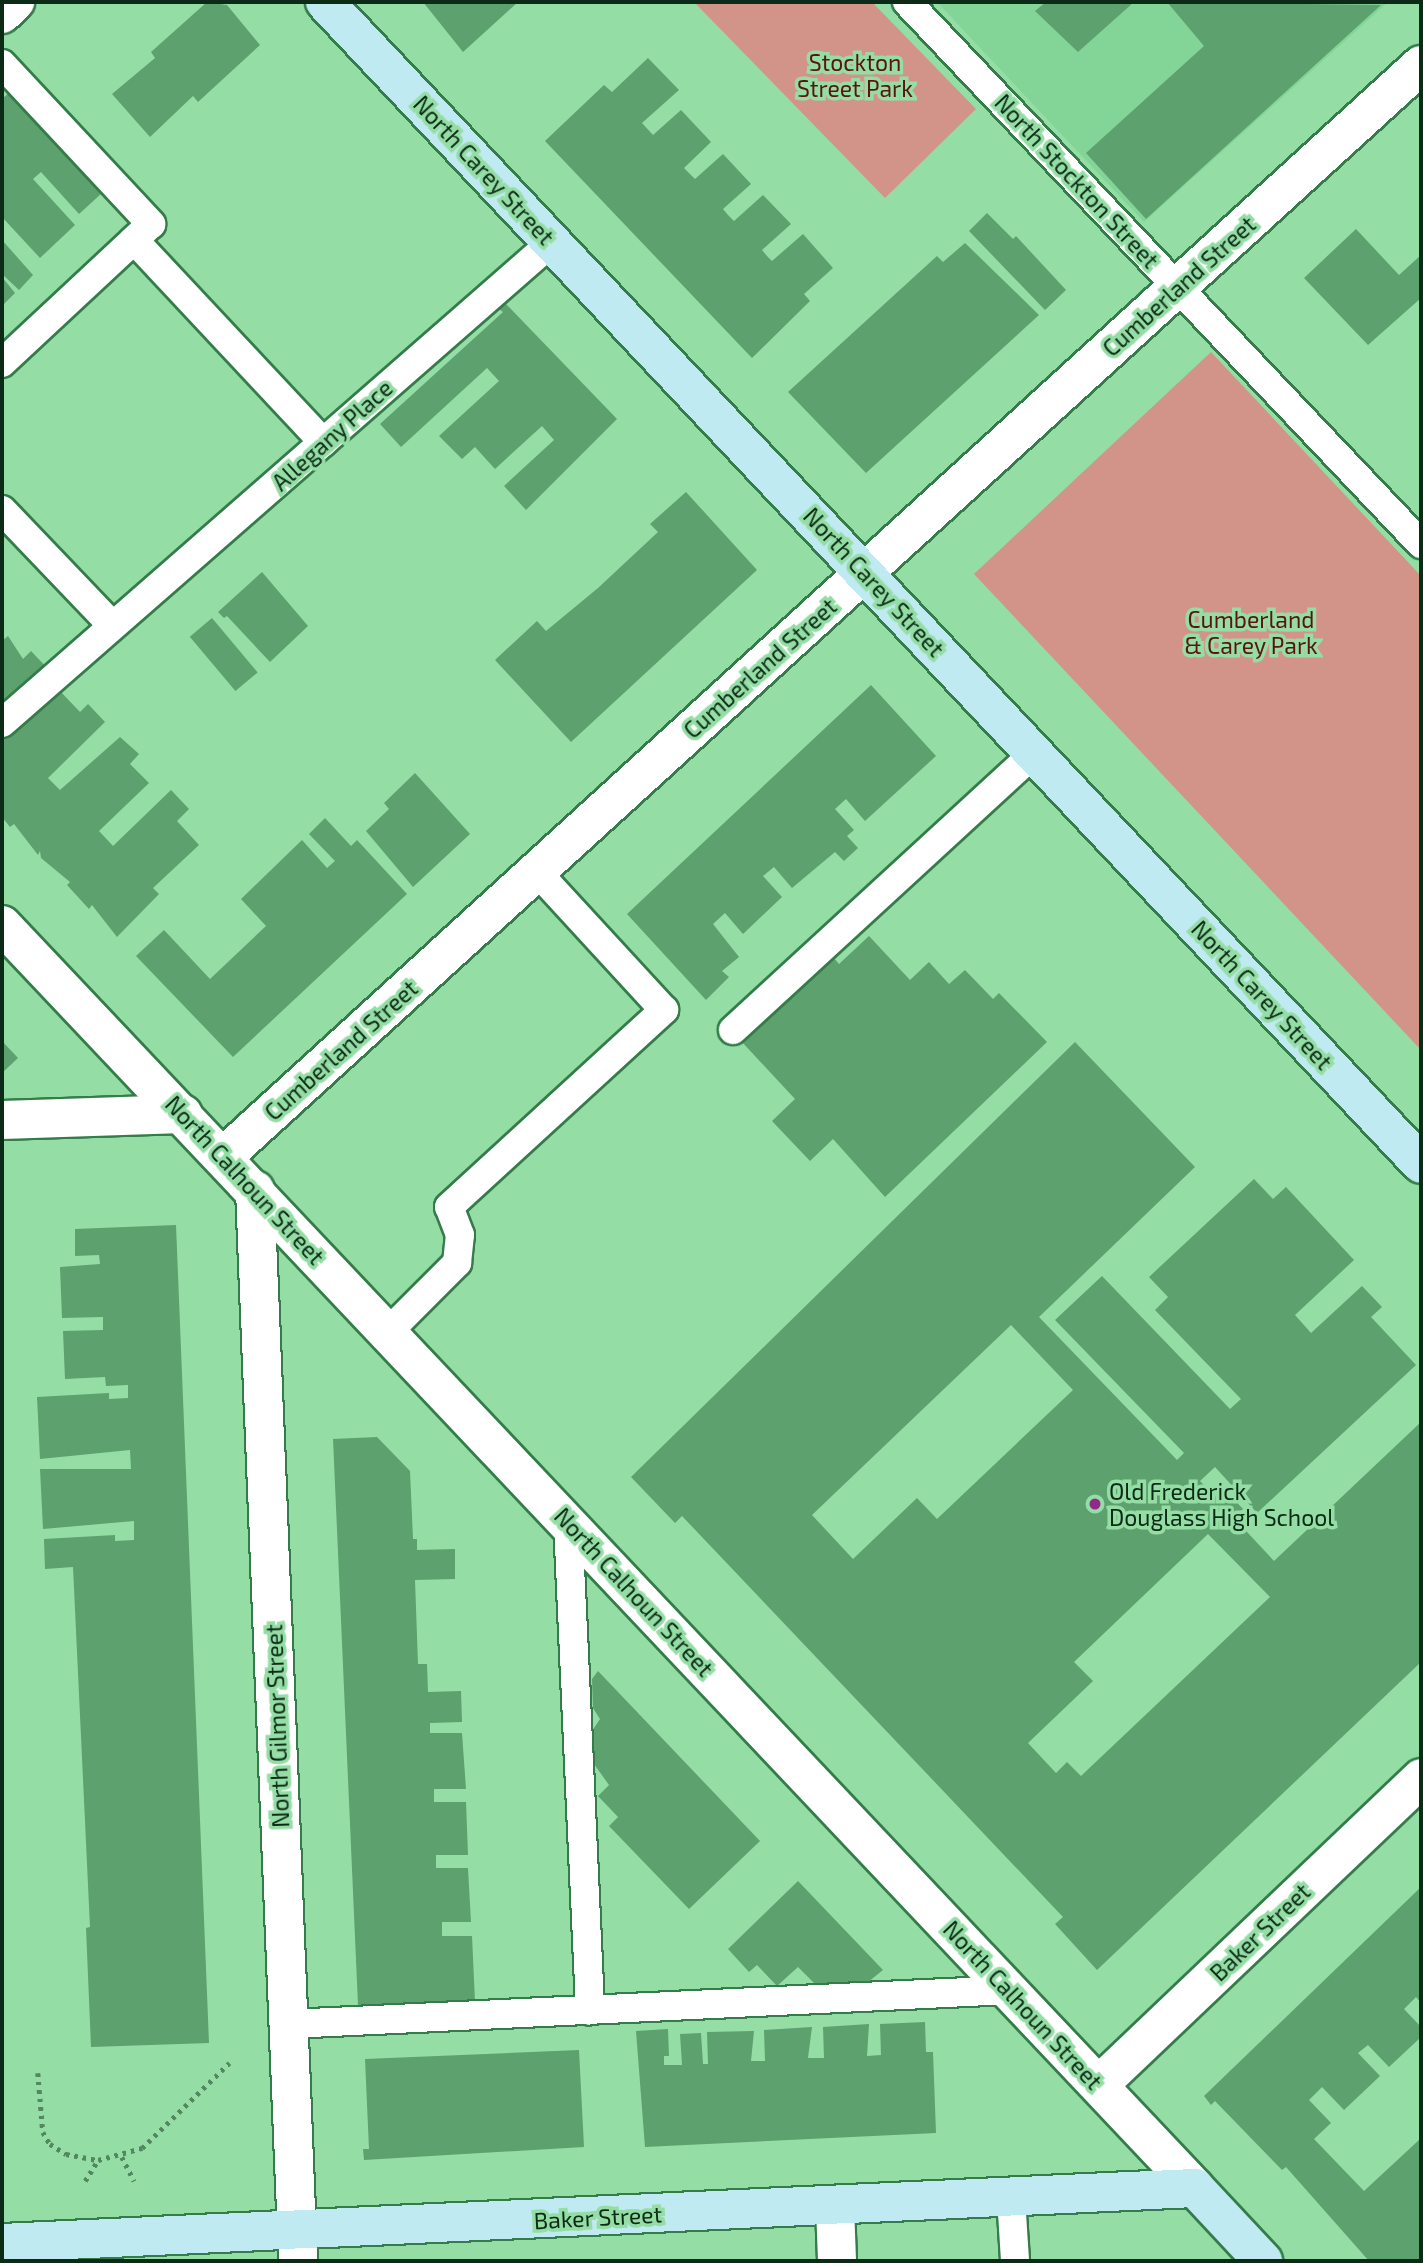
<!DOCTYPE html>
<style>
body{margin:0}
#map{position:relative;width:1423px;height:2263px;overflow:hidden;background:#94dda5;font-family:"Exo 2",sans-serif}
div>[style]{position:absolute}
.built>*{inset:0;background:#83d497}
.green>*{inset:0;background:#d29488}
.building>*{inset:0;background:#5ca16e;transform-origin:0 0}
.path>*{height:4.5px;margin-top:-2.25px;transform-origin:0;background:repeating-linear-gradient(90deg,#538760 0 3.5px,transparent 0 8.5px)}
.roads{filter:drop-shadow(2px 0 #347c4a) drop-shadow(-2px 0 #347c4a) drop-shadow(0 2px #347c4a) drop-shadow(0 -2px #347c4a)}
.lane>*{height:28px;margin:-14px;padding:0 14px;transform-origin:14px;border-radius:14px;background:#fff}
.street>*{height:38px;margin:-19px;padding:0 19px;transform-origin:19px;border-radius:19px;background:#fff}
.secondary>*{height:38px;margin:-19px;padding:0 19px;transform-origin:19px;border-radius:19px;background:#c0eaf1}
.dots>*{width:19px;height:19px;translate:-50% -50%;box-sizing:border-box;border:4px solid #94dda5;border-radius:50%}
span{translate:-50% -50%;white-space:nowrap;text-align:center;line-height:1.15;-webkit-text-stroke:7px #94dda5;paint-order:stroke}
.park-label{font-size:23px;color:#5c1309}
.street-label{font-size:23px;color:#0c2b16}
.poi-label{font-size:23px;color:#0c2b16}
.left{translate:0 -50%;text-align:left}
.frame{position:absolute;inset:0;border:4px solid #0c2b16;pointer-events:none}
</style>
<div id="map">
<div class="built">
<div style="clip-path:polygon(937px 2px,1388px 2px,1144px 222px)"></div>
</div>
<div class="green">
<div style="clip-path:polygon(694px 2px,872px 2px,976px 109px,885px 198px)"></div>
<div style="clip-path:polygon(1211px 352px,1421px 576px,1421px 1050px,974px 574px)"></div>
</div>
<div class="building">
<div style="clip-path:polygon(207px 2px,227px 5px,260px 45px,198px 102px,193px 96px,150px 137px,112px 94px,155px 58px,151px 52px)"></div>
<div style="clip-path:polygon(423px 2px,518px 2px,463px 52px)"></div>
<div style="clip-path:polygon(1046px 2px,1134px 2px,1078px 52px,1035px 11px)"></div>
<div style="clip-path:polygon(1167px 2px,1381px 5px,1146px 219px,1086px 153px,1204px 46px)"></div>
<div style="clip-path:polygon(648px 58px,679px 90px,642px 123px,653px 135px,681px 110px,711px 142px,684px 168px,695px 179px,723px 154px,751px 184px,723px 209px,728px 215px,734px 221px,763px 195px,791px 224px,762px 250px,767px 256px,772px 261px,803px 234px,833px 268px,804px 294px,810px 301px,752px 358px,545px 141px,604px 85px,612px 92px)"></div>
<div style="clip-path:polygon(12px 90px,102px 193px,79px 214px,41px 172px,33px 179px,75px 225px,40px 258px,2px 217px,2px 99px)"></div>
<div style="clip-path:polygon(987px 213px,1013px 239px,1016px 236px,1066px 290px,1045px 310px,969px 231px)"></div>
<div style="clip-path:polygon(1356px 229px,1399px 275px,1421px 255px,1421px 298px,1368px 345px,1304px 278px)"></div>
<div style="clip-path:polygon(2px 240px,33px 275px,19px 290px,2px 274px)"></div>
<div style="clip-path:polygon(965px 243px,1039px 315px,866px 473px,788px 392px,937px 256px,943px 262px)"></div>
<div style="clip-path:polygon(2px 277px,15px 293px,2px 306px)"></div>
<div style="clip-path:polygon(506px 304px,617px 419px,526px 510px,504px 486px,554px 440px,542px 426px,495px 469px,475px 447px,462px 459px,439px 436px,499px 381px,487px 368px,401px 447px,380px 424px,503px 312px,499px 309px)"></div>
<div style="clip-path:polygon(686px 492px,757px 570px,571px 742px,495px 660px,537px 621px,546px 631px,598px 588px,658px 532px,650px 524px)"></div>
<div style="clip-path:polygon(262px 572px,308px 626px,270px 662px,227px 616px,224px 618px,218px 612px)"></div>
<div style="left:212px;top:618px;width:71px;height:29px;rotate:50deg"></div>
<div style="clip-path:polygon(8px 636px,23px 659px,31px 651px,50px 671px,2px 716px,2px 641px)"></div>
<div style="clip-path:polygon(871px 685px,936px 756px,865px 821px,846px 799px,835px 809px,854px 830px,847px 836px,858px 848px,844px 861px,835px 852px,792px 888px,774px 867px,763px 876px,782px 897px,743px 934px,725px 913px,713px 924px,739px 957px,722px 971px,729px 977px,706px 1000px,627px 914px)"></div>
<div style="clip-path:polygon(58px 689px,80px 712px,88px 704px,105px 722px,48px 778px,60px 790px,120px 737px,139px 754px,130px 764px,149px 783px,99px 831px,113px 846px,171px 790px,189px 809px,177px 821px,199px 845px,153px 888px,159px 894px,117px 937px,92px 905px,89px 909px,67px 885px,70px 882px,41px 858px,40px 851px,38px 855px,14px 824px,10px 827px,2px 817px,2px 729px)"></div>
<div style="clip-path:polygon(415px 773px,470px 834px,413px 887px,366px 831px,389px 809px,384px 803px)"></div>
<div style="clip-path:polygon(325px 818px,351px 846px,357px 840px,407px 894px,233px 1057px,136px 956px,164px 930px,210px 979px,266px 926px,241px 899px,302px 840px,327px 868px,335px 861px,309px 834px)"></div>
<div style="clip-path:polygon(869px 936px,910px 980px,929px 962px,949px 984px,965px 970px,993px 999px,999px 993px,1047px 1042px,885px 1197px,833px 1139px,810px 1161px,772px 1121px,795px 1099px,742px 1042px,833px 957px,839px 964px)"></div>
<div style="clip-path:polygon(2px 1041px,18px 1058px,2px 1073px)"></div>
<div style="clip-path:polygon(evenodd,1075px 1042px,1195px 1167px,1039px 1317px,1177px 1460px,1184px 1453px,1055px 1320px,1102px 1276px,1230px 1409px,1241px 1399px,1155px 1310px,1168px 1297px,1149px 1277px,1254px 1179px,1273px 1199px,1286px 1187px,1354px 1260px,1295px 1315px,1311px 1333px,1362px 1286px,1382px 1307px,1371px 1317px,1416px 1365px,1257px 1513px,1215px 1467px,1200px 1481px,1215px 1497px,1223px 1488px,1243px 1509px,1234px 1518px,1274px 1561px,1421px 1422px,1421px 1662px,1097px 1970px,1055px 1924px,1063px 1917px,682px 1516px,675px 1523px,631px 1477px,1075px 1042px,1011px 1325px,1073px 1390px,937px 1519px,917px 1498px,853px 1559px,812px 1515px,1011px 1325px,1075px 1042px,1208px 1534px,1270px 1597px,1081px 1776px,1067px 1762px,1056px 1773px,1028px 1743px,1093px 1681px,1074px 1662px,1208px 1534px)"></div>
<div style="clip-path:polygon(176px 1225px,209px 2043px,91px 2047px,86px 1928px,90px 1927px,73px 1567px,45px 1569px,44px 1539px,115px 1535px,115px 1541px,134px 1540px,134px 1521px,43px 1529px,40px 1469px,131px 1469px,130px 1450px,40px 1459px,37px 1397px,109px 1393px,109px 1399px,128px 1398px,128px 1385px,106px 1386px,105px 1377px,65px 1379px,63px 1331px,103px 1330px,103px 1317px,62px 1318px,60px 1267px,100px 1264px,99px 1255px,75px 1256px,75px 1229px)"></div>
<div style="clip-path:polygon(377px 1437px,410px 1471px,413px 1539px,417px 1539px,417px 1550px,455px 1549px,455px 1579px,415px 1580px,418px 1664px,427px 1664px,428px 1692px,461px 1691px,462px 1722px,430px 1723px,430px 1733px,462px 1733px,466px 1789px,434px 1789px,434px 1802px,466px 1802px,468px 1855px,436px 1855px,436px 1868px,468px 1868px,471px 1922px,442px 1922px,442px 1936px,472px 1936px,475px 2001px,358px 2005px,333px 1439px)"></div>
<div style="clip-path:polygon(598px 1671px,760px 1841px,689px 1909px,609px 1826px,618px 1817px,598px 1796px,609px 1785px,594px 1764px,592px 1731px,600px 1719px,593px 1708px,592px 1679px)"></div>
<div style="clip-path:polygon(798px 1881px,883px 1970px,868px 1982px,816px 1985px,798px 1967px,777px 1986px,757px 1965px,749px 1972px,728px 1949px)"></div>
<div style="clip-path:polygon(1421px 1887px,1421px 2003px,1416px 1997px,1404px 2009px,1421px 2027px,1421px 2037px,1389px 2067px,1368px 2045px,1358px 2053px,1380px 2076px,1344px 2110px,1322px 2087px,1309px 2100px,1331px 2123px,1314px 2139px,1364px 2191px,1419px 2140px,1421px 2143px,1421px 2261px,1369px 2261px,1286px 2167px,1282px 2170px,1215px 2101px,1211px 2105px,1204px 2096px)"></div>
<div style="clip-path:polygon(925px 2022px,926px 2052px,933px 2052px,936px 2133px,645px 2147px,636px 2031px,668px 2029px,669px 2056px,664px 2056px,664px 2065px,682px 2065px,680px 2034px,701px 2033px,703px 2064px,708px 2064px,707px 2032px,754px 2031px,751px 2061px,765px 2061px,764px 2030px,812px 2027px,808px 2058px,824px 2058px,823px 2027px,869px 2024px,867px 2056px,881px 2055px,880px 2024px)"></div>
<div style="clip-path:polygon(579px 2050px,584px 2147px,364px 2160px,363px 2149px,369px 2149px,365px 2059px)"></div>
</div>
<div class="path">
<div style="left:38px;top:2073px;width:59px;rotate:85.2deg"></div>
<div style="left:43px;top:2132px;width:14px;rotate:60deg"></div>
<div style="left:50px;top:2144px;width:19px;rotate:32deg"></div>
<div style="left:66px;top:2154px;width:33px;rotate:11deg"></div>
<div style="left:98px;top:2160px;width:46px;rotate:-15.3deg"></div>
<div style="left:142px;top:2148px;width:122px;rotate:-44.3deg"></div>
<div style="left:122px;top:2157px;width:27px;rotate:63deg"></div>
<div style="left:85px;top:2181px;width:25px;rotate:-58deg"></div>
</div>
<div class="roads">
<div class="lane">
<div style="left:907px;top:2px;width:747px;rotate:46.52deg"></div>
<div style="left:2px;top:64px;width:219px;rotate:47deg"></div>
<div style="left:151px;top:224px;width:204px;rotate:137deg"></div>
<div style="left:134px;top:240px;width:277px;rotate:46.9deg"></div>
<div style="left:2px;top:510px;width:158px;rotate:46.3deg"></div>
<div style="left:2px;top:723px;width:731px;rotate:-41.17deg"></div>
<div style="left:733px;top:1030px;width:409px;rotate:-42.6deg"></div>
<div style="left:388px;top:1332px;width:98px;rotate:-45deg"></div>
<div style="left:457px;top:1263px;width:28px;rotate:-84deg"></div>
<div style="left:460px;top:1235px;width:30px;rotate:-111deg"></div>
<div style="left:449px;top:1207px;width:292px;rotate:-42.5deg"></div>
<div style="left:664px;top:1010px;width:188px;rotate:-132.6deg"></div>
<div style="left:568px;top:1522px;width:489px;rotate:87.4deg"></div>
<div style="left:289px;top:2024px;width:721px;rotate:-2.7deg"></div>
<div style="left:1011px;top:2197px;width:64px;rotate:86.4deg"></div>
</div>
<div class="street">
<div style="left:2px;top:14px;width:18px;rotate:-43deg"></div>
<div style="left:2px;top:925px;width:1737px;rotate:46.63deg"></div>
<div style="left:2px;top:1120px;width:181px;rotate:-1.9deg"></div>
<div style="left:223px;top:1157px;width:1621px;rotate:-42.35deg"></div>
<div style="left:255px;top:1190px;width:1072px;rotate:87.7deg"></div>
<div style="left:1099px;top:2085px;width:445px;rotate:-43.6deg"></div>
<div style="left:835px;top:2206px;width:55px;rotate:87.9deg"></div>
</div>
<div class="secondary">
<div style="left:325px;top:2px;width:1597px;rotate:46.67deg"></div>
<div style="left:2px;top:2243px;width:1194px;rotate:-2.64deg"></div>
<div style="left:1195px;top:2188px;width:100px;rotate:47deg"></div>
</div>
</div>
<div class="dots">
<div style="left:1095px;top:1504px;background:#93288b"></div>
</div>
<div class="park-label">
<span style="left:855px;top:75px">Stockton<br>Street Park</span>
<span style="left:1251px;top:632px">Cumberland<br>&amp; Carey Park</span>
</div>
<div class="street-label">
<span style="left:484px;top:170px;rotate:47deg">North Carey Street</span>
<span style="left:1077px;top:181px;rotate:47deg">North Stockton Street</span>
<span style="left:1179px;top:286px;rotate:-42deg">Cumberland Street</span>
<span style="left:332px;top:435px;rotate:-42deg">Allegany Place</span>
<span style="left:874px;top:582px;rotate:47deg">North Carey Street</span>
<span style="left:760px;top:668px;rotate:-42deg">Cumberland Street</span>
<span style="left:1262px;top:995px;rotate:47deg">North Carey Street</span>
<span style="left:341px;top:1050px;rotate:-42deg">Cumberland Street</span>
<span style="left:245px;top:1180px;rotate:47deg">North Calhoun Street</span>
<span style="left:634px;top:1592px;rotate:47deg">North Calhoun Street</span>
<span style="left:277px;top:1726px;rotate:-92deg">North Gilmor Street</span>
<span style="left:1260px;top:1932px;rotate:-44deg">Baker Street</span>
<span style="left:1023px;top:2005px;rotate:47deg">North Calhoun Street</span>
<span style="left:598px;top:2217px;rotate:-3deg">Baker Street</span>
</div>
<div class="poi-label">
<span class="left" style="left:1109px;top:1504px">Old Frederick<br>Douglass High School</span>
</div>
<div class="frame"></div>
</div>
